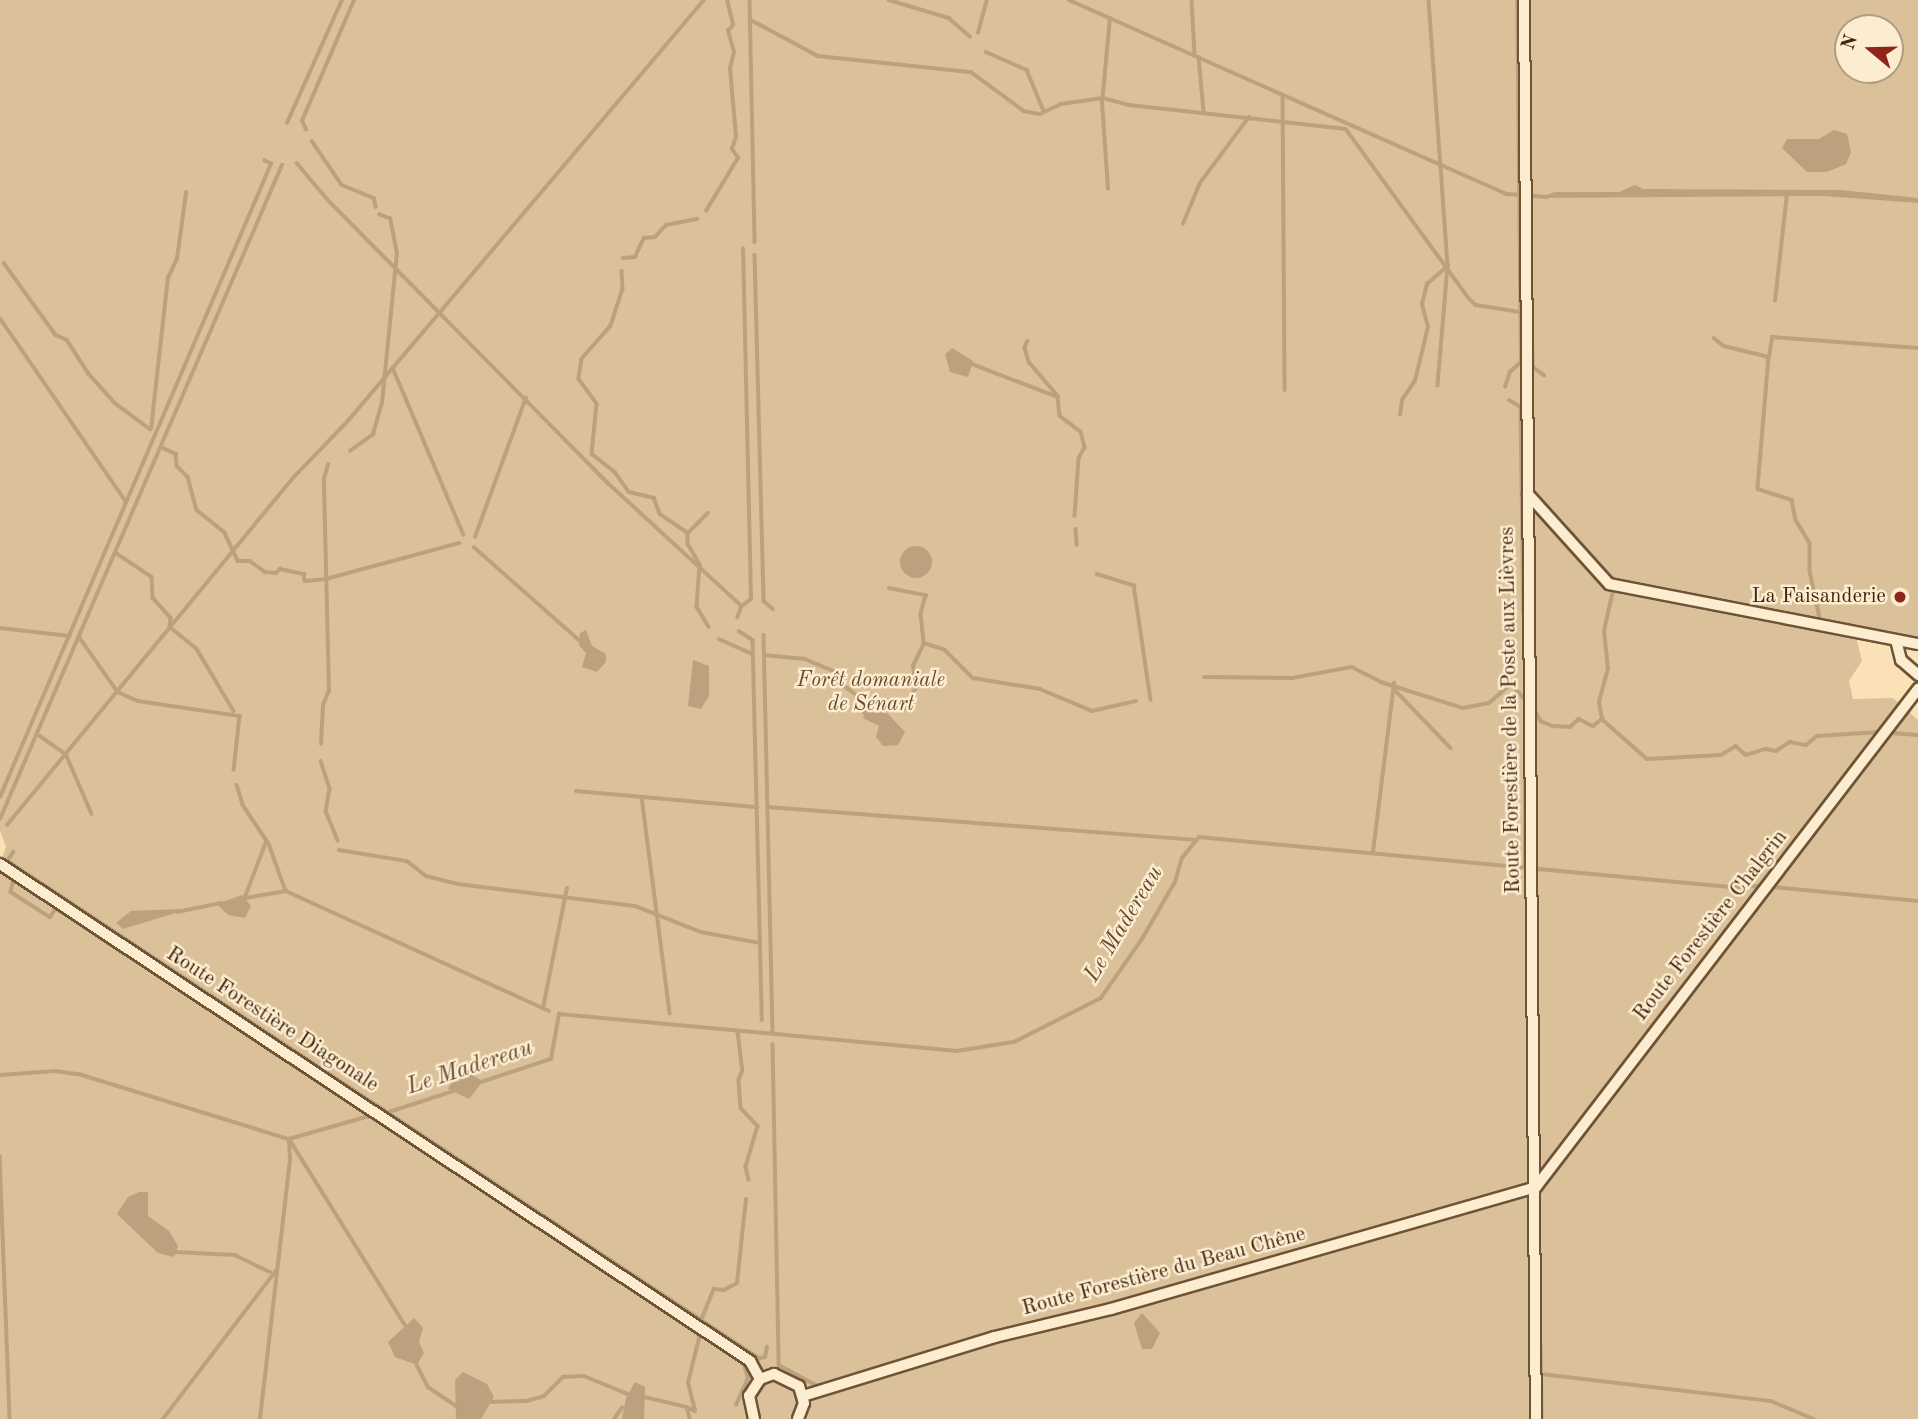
<!DOCTYPE html>
<meta charset="utf-8">
<style>
body{margin:0}
#map{position:relative;width:1918px;height:1419px;overflow:hidden;background:#fae1b6;font-family:"Old Standard TT",serif}
div>[style]{position:absolute}
.green>*{inset:0;background:#dbc199}
.water>*{inset:0;background:#bba17d}
.round{border-radius:50%}
.stream>*{height:3.5px;margin:-1.75px;padding:0 1.75px;transform-origin:1.75px;border-radius:1.75px;background:#bba17d}
.roads{filter:drop-shadow(2px 0 #6f5337) drop-shadow(-2px 0 #6f5337) drop-shadow(0 2px #6f5337) drop-shadow(0 -2px #6f5337)}
.street>*{height:10px;margin:-5px;padding:0 5px;transform-origin:5px;border-radius:5px;background:#fcecd0}
.dots>*{width:19px;height:19px;translate:-50% -50%;box-sizing:border-box;border:4px solid #fcecd0;border-radius:50%}
span{translate:-50% -50%;white-space:nowrap;text-align:center;line-height:1.15;-webkit-text-stroke:5px #fcecd0;paint-order:stroke}
.poi-label{font-size:21px;color:#41240d}
.right{translate:-100% -50%;text-align:right}
.park-label{font-size:21px;color:#684b30;font-style:italic}
.street-label{font-size:21px;color:#41240d}
.water-label{font-size:23px;color:#664a2f;font-style:italic}
.north{position:absolute;left:1834px;top:14px;width:70px;height:70px;box-sizing:border-box;background:#fcecd0;border:2px solid #b19c82;border-radius:50%;rotate:289deg;font-size:19px;font-weight:700;line-height:28px;text-align:center;color:#41240d}
.north::after{content:'';display:block;margin:auto;width:24px;height:32px;background:#8f2418;clip-path:polygon(50% 0,100% 100%,50% 72%,0 100%)}
</style>
<div id="map">
<div class="green">
<div style="clip-path:polygon(evenodd,0 0,1918px 0,1918px 644px,1855px 633px,1862px 661px,1849px 681px,1853px 699px,1893px 698px,1918px 720px,1918px 1419px,0 1419px,0 864px,6px 847px,0 831px,0 0,1848px 28px,1890px 28px,1890px 70px,1848px 70px,1848px 28px)"></div>
</div>
<div class="water">
<div style="clip-path:polygon(1834px 130px,1847px 134px,1851px 152px,1846px 164px,1827px 172px,1807px 172px,1782px 148px,1787px 139px,1819px 139px)"></div>
<div style="clip-path:polygon(1635px 185px,1643px 189px,1841px 190px,1918px 198px,1918px 203px,1824px 196px,1537px 198px,1555px 192px,1619px 192px)"></div>
<div style="clip-path:polygon(952px 348px,973px 361px,968px 377px,950px 372px,945px 354px)"></div>
<div class="round" style="left:900px;top:546px;width:32px;height:32px"></div>
<div style="clip-path:polygon(586px 630px,592px 646px,606px 654px,606px 662px,597px 672px,582px 667px,586px 653px,579px 645px,580px 633px)"></div>
<div style="clip-path:polygon(693px 660px,709px 666px,709px 696px,701px 709px,688px 706px)"></div>
<div style="clip-path:polygon(876px 711px,888px 714px,905px 732px,898px 745px,883px 746px,876px 737px,879px 726px,863px 718px,865px 713px)"></div>
<div style="clip-path:polygon(242px 895px,251px 906px,245px 918px,228px 915px,217px 904px)"></div>
<div style="clip-path:polygon(131px 911px,179px 909px,182px 911px,123px 929px,116px 923px)"></div>
<div style="clip-path:polygon(465px 1071px,483px 1081px,469px 1099px,448px 1089px,454px 1076px)"></div>
<div style="clip-path:polygon(139px 1192px,148px 1192px,148px 1216px,169px 1231px,178px 1246px,174px 1257px,158px 1253px,117px 1214px,128px 1197px)"></div>
<div style="clip-path:polygon(1142px 1313px,1160px 1333px,1152px 1349px,1142px 1349px,1134px 1323px)"></div>
<div style="clip-path:polygon(414px 1318px,423px 1328px,419px 1342px,424px 1353px,417px 1365px,395px 1357px,388px 1342px)"></div>
<div style="clip-path:polygon(463px 1372px,487px 1384px,494px 1397px,481px 1419px,456px 1419px,455px 1380px)"></div>
<div style="clip-path:polygon(635px 1382px,645px 1387px,644px 1419px,622px 1419px,626px 1398px)"></div>
</div>
<div class="stream">
<div style="left:750px;top:0;width:242px;rotate:88.8deg"></div>
<div style="left:889px;top:0;width:63px;rotate:16.7deg"></div>
<div style="left:949px;top:18px;width:28px;rotate:41deg"></div>
<div style="left:1069px;top:0;width:479px;rotate:23.9deg"></div>
<div style="left:1507px;top:194px;width:40px;rotate:4.3deg"></div>
<div style="left:1192px;top:0;width:56px;rotate:86.9deg"></div>
<div style="left:1429px;top:0;width:267px;rotate:85.9deg"></div>
<div style="left:1448px;top:266px;width:120px;rotate:94.8deg"></div>
<div style="left:751px;top:20px;width:76px;rotate:28.2deg"></div>
<div style="left:818px;top:56px;width:154px;rotate:6deg"></div>
<div style="left:971px;top:72px;width:66px;rotate:36.3deg"></div>
<div style="left:1024px;top:111px;width:16px;rotate:11deg"></div>
<div style="left:1040px;top:114px;width:23px;rotate:-25deg"></div>
<div style="left:1061px;top:104px;width:42px;rotate:-8.1deg"></div>
<div style="left:1103px;top:98px;width:27px;rotate:15deg"></div>
<div style="left:1129px;top:105px;width:218px;rotate:6.3deg"></div>
<div style="left:1346px;top:129px;width:209px;rotate:54deg"></div>
<div style="left:1469px;top:298px;width:10px;rotate:45deg"></div>
<div style="left:1476px;top:305px;width:45px;rotate:9deg"></div>
<div style="left:978px;top:33px;width:34px;rotate:-75deg"></div>
<div style="left:986px;top:52px;width:45px;rotate:23.7deg"></div>
<div style="left:1027px;top:70px;width:44px;rotate:67.5deg"></div>
<div style="left:1199px;top:57px;width:55px;rotate:84.8deg"></div>
<div style="left:1283px;top:95px;width:295px;rotate:89.6deg"></div>
<div style="left:287px;top:123px;width:135px;rotate:-65.9deg"></div>
<div style="left:306px;top:130px;width:10px;rotate:-114deg"></div>
<div style="left:302px;top:121px;width:132px;rotate:-66.7deg"></div>
<div style="left:312px;top:141px;width:53px;rotate:55.7deg"></div>
<div style="left:342px;top:185px;width:35px;rotate:22deg"></div>
<div style="left:374px;top:198px;width:9px;rotate:77deg"></div>
<div style="left:297px;top:163px;width:48px;rotate:50deg"></div>
<div style="left:328px;top:200px;width:397px;rotate:45.3deg"></div>
<div style="left:607px;top:482px;width:183px;rotate:42.6deg"></div>
<div style="left:742px;top:606px;width:12px;rotate:110deg"></div>
<div style="left:1108px;top:189px;width:85px;rotate:-94deg"></div>
<div style="left:1102px;top:104px;width:86px;rotate:-84.7deg"></div>
<div style="left:706px;top:211px;width:62px;rotate:-58.9deg"></div>
<div style="left:738px;top:158px;width:11px;rotate:-124deg"></div>
<div style="left:732px;top:149px;width:13px;rotate:-72deg"></div>
<div style="left:736px;top:137px;width:68px;rotate:-95deg"></div>
<div style="left:730px;top:69px;width:17px;rotate:-77deg"></div>
<div style="left:734px;top:52px;width:22px;rotate:-106deg"></div>
<div style="left:728px;top:31px;width:8px;rotate:-50deg"></div>
<div style="left:733px;top:25px;width:26px;rotate:-103deg"></div>
<div style="left:1183px;top:224px;width:44px;rotate:-67.5deg"></div>
<div style="left:1200px;top:183px;width:82px;rotate:-53.4deg"></div>
<div style="left:755px;top:255px;width:346px;rotate:88.5deg"></div>
<div style="left:764px;top:601px;width:12px;rotate:42deg"></div>
<div style="left:623px;top:258px;width:12px;rotate:-5deg"></div>
<div style="left:635px;top:257px;width:21px;rotate:-65deg"></div>
<div style="left:644px;top:238px;width:11px;rotate:-5deg"></div>
<div style="left:655px;top:237px;width:16px;rotate:-47deg"></div>
<div style="left:666px;top:225px;width:32px;rotate:-11deg"></div>
<div style="left:4px;top:263px;width:89px;rotate:54.2deg"></div>
<div style="left:56px;top:335px;width:12px;rotate:24deg"></div>
<div style="left:67px;top:340px;width:40px;rotate:57.1deg"></div>
<div style="left:89px;top:374px;width:39px;rotate:48deg"></div>
<div style="left:115px;top:403px;width:44px;rotate:36.6deg"></div>
<div style="left:622px;top:271px;width:18px;rotate:87deg"></div>
<div style="left:623px;top:289px;width:39px;rotate:108deg"></div>
<div style="left:611px;top:326px;width:44px;rotate:131.3deg"></div>
<div style="left:582px;top:359px;width:20px;rotate:99deg"></div>
<div style="left:579px;top:379px;width:31px;rotate:54deg"></div>
<div style="left:597px;top:404px;width:50px;rotate:95.7deg"></div>
<div style="left:592px;top:454px;width:29px;rotate:38deg"></div>
<div style="left:615px;top:472px;width:24px;rotate:55deg"></div>
<div style="left:629px;top:492px;width:26px;rotate:13deg"></div>
<div style="left:654px;top:498px;width:17px;rotate:69deg"></div>
<div style="left:660px;top:514px;width:34px;rotate:34deg"></div>
<div style="left:688px;top:533px;width:11px;rotate:90deg"></div>
<div style="left:688px;top:544px;width:24px;rotate:60deg"></div>
<div style="left:700px;top:565px;width:42px;rotate:94.1deg"></div>
<div style="left:697px;top:607px;width:23px;rotate:59deg"></div>
<div style="left:1775px;top:301px;width:108px;rotate:-83.6deg"></div>
<div style="left:1532px;top:313px;width:54px;rotate:88.9deg"></div>
<div style="left:1533px;top:367px;width:14px;rotate:36deg"></div>
<div style="left:0;top:318px;width:222px;rotate:55.5deg"></div>
<div style="left:1714px;top:338px;width:13px;rotate:39deg"></div>
<div style="left:1724px;top:346px;width:46px;rotate:13.7deg"></div>
<div style="left:1769px;top:357px;width:20px;rotate:-81deg"></div>
<div style="left:1772px;top:337px;width:146px;rotate:4.3deg"></div>
<div style="left:1028px;top:341px;width:8px;rotate:113deg"></div>
<div style="left:1025px;top:348px;width:15px;rotate:74deg"></div>
<div style="left:1029px;top:362px;width:45px;rotate:49.5deg"></div>
<div style="left:1769px;top:357px;width:132px;rotate:94.8deg"></div>
<div style="left:1758px;top:489px;width:36px;rotate:18deg"></div>
<div style="left:1792px;top:500px;width:20px;rotate:79deg"></div>
<div style="left:1796px;top:520px;width:27px;rotate:59deg"></div>
<div style="left:1810px;top:543px;width:28px;rotate:90deg"></div>
<div style="left:1810px;top:571px;width:48px;rotate:78deg"></div>
<div style="left:972px;top:364px;width:92px;rotate:21deg"></div>
<div style="left:1058px;top:397px;width:19px;rotate:84deg"></div>
<div style="left:1060px;top:416px;width:26px;rotate:37deg"></div>
<div style="left:1081px;top:432px;width:16px;rotate:75deg"></div>
<div style="left:1085px;top:447px;width:13px;rotate:117deg"></div>
<div style="left:1079px;top:459px;width:57px;rotate:94deg"></div>
<div style="left:393px;top:368px;width:181px;rotate:67deg"></div>
<div style="left:1505px;top:387px;width:16px;rotate:-72deg"></div>
<div style="left:1510px;top:372px;width:15px;rotate:-42deg"></div>
<div style="left:1521px;top:362px;width:362px;rotate:-90.6deg"></div>
<div style="left:1509px;top:400px;width:14px;rotate:30deg"></div>
<div style="left:1521px;top:407px;width:205px;rotate:89.2deg"></div>
<div style="left:1400px;top:415px;width:15px;rotate:-82deg"></div>
<div style="left:1402px;top:400px;width:23px;rotate:-56deg"></div>
<div style="left:1415px;top:381px;width:56px;rotate:-76.5deg"></div>
<div style="left:1428px;top:327px;width:24px;rotate:-105deg"></div>
<div style="left:1422px;top:304px;width:21px;rotate:-76deg"></div>
<div style="left:1427px;top:284px;width:28px;rotate:-41deg"></div>
<div style="left:151px;top:429px;width:152px;rotate:-83.6deg"></div>
<div style="left:168px;top:278px;width:21px;rotate:-65deg"></div>
<div style="left:177px;top:259px;width:67px;rotate:-82.2deg"></div>
<div style="left:161px;top:447px;width:17px;rotate:25deg"></div>
<div style="left:176px;top:454px;width:12px;rotate:85deg"></div>
<div style="left:177px;top:466px;width:16px;rotate:45deg"></div>
<div style="left:188px;top:477px;width:34px;rotate:75deg"></div>
<div style="left:197px;top:510px;width:36px;rotate:39deg"></div>
<div style="left:225px;top:533px;width:31px;rotate:65deg"></div>
<div style="left:238px;top:561px;width:12px"></div>
<div style="left:250px;top:561px;width:19px;rotate:36deg"></div>
<div style="left:265px;top:572px;width:11px;rotate:5deg"></div>
<div style="left:276px;top:573px;width:6px;rotate:-45deg"></div>
<div style="left:280px;top:569px;width:25px;rotate:12deg"></div>
<div style="left:304px;top:574px;width:7px;rotate:82deg"></div>
<div style="left:305px;top:581px;width:21px;rotate:-5deg"></div>
<div style="left:326px;top:579px;width:138px;rotate:-15.1deg"></div>
<div style="left:350px;top:451px;width:29px;rotate:-36deg"></div>
<div style="left:373px;top:434px;width:32px;rotate:-74deg"></div>
<div style="left:382px;top:403px;width:150px;rotate:-84.3deg"></div>
<div style="left:397px;top:254px;width:36px;rotate:-101deg"></div>
<div style="left:390px;top:219px;width:11px;rotate:-158deg"></div>
<div style="left:1076px;top:529px;width:16px;rotate:86deg"></div>
<div style="left:688px;top:533px;width:28px;rotate:-45deg"></div>
<div style="left:475px;top:537px;width:148px;rotate:-69.9deg"></div>
<div style="left:474px;top:547px;width:140px;rotate:41.5deg"></div>
<div style="left:116px;top:553px;width:43px;rotate:33.7deg"></div>
<div style="left:152px;top:577px;width:21px;rotate:87deg"></div>
<div style="left:153px;top:598px;width:27px;rotate:48deg"></div>
<div style="left:171px;top:618px;width:9px;rotate:96deg"></div>
<div style="left:170px;top:627px;width:35px;rotate:39deg"></div>
<div style="left:197px;top:649px;width:72px;rotate:59.2deg"></div>
<div style="left:1097px;top:574px;width:39px;rotate:17deg"></div>
<div style="left:1134px;top:585px;width:116px;rotate:81.6deg"></div>
<div style="left:889px;top:588px;width:38px;rotate:11deg"></div>
<div style="left:926px;top:595px;width:20px;rotate:105deg"></div>
<div style="left:921px;top:614px;width:29px;rotate:84deg"></div>
<div style="left:742px;top:606px;width:11px;rotate:-38deg"></div>
<div style="left:751px;top:599px;width:350px;rotate:-91.3deg"></div>
<div style="left:0;top:628px;width:70px;rotate:6.5deg"></div>
<div style="left:739px;top:631px;width:17px;rotate:33deg"></div>
<div style="left:753px;top:640px;width:380px;rotate:88.6deg"></div>
<div style="left:764px;top:635px;width:399px;rotate:88.7deg"></div>
<div style="left:80px;top:638px;width:66px;rotate:54.9deg"></div>
<div style="left:118px;top:692px;width:22px;rotate:24deg"></div>
<div style="left:138px;top:701px;width:103px;rotate:8.4deg"></div>
<div style="left:240px;top:716px;width:54px;rotate:96.3deg"></div>
<div style="left:719px;top:639px;width:36px;rotate:24deg"></div>
<div style="left:764px;top:655px;width:41px;rotate:5.6deg"></div>
<div style="left:805px;top:659px;width:34px;rotate:23deg"></div>
<div style="left:836px;top:672px;width:15px;rotate:62deg"></div>
<div style="left:843px;top:685px;width:27px;rotate:36deg"></div>
<div style="left:865px;top:701px;width:12px;rotate:90deg"></div>
<div style="left:1204px;top:677px;width:88px;rotate:0.7deg"></div>
<div style="left:1292px;top:678px;width:61px;rotate:-10.4deg"></div>
<div style="left:1352px;top:667px;width:33px;rotate:27deg"></div>
<div style="left:1381px;top:682px;width:86px;rotate:17.6deg"></div>
<div style="left:1463px;top:708px;width:26px;rotate:-11deg"></div>
<div style="left:1489px;top:703px;width:29px;rotate:-41deg"></div>
<div style="left:1511px;top:684px;width:21px;rotate:47deg"></div>
<div style="left:1394px;top:689px;width:82px;rotate:46deg"></div>
<div style="left:1534px;top:708px;width:15px;rotate:62deg"></div>
<div style="left:1541px;top:721px;width:13px;rotate:23deg"></div>
<div style="left:1553px;top:726px;width:17px;rotate:3deg"></div>
<div style="left:1570px;top:727px;width:12px;rotate:-42deg"></div>
<div style="left:1579px;top:719px;width:16px;rotate:27deg"></div>
<div style="left:1593px;top:726px;width:11px;rotate:-38deg"></div>
<div style="left:1602px;top:719px;width:60px;rotate:41.6deg"></div>
<div style="left:1647px;top:759px;width:74px;rotate:-3.1deg"></div>
<div style="left:1721px;top:755px;width:17px;rotate:-31deg"></div>
<div style="left:1736px;top:746px;width:13px;rotate:42deg"></div>
<div style="left:1746px;top:755px;width:21px;rotate:-17deg"></div>
<div style="left:1766px;top:749px;width:10px;rotate:11deg"></div>
<div style="left:1776px;top:751px;width:17px;rotate:-33deg"></div>
<div style="left:1790px;top:742px;width:16px;rotate:11deg"></div>
<div style="left:1806px;top:745px;width:14px;rotate:-39deg"></div>
<div style="left:1817px;top:736px;width:62px;rotate:-3.7deg"></div>
<div style="left:905px;top:709px;width:25px;rotate:-63deg"></div>
<div style="left:916px;top:687px;width:21px;rotate:-98deg"></div>
<div style="left:913px;top:666px;width:25px;rotate:-64deg"></div>
<div style="left:924px;top:643px;width:22px;rotate:18deg"></div>
<div style="left:945px;top:650px;width:40px;rotate:45deg"></div>
<div style="left:973px;top:678px;width:68px;rotate:9.3deg"></div>
<div style="left:1040px;top:689px;width:56px;rotate:22.9deg"></div>
<div style="left:1092px;top:711px;width:45px;rotate:-12.8deg"></div>
<div style="left:1602px;top:719px;width:17px;rotate:-100deg"></div>
<div style="left:1599px;top:702px;width:34px;rotate:-75deg"></div>
<div style="left:1608px;top:669px;width:38px;rotate:-96deg"></div>
<div style="left:1604px;top:631px;width:41px;rotate:-77.3deg"></div>
<div style="left:1891px;top:733px;width:27px;rotate:4deg"></div>
<div style="left:40px;top:736px;width:32px;rotate:35deg"></div>
<div style="left:66px;top:754px;width:65px;rotate:66.6deg"></div>
<div style="left:321px;top:744px;width:39px;rotate:-87deg"></div>
<div style="left:323px;top:705px;width:15px;rotate:-67deg"></div>
<div style="left:329px;top:691px;width:212px;rotate:-91.4deg"></div>
<div style="left:324px;top:479px;width:15px;rotate:-74deg"></div>
<div style="left:321px;top:761px;width:29px;rotate:72deg"></div>
<div style="left:330px;top:789px;width:22px;rotate:100deg"></div>
<div style="left:326px;top:811px;width:32px;rotate:68deg"></div>
<div style="left:237px;top:785px;width:21px;rotate:73deg"></div>
<div style="left:243px;top:805px;width:47px;rotate:56.3deg"></div>
<div style="left:269px;top:844px;width:50px;rotate:70.1deg"></div>
<div style="left:286px;top:891px;width:289px;rotate:24.5deg"></div>
<div style="left:576px;top:791px;width:182px;rotate:5.1deg"></div>
<div style="left:0;top:797px;width:689px;rotate:-66.82deg"></div>
<div style="left:271px;top:164px;width:7px;rotate:-153deg"></div>
<div style="left:642px;top:797px;width:218px;rotate:82.6deg"></div>
<div style="left:768px;top:807px;width:428px;rotate:4.4deg"></div>
<div style="left:0;top:819px;width:712px;rotate:-66.67deg"></div>
<div style="left:7px;top:825px;width:452px;rotate:-50.5deg"></div>
<div style="left:295px;top:476px;width:76px;rotate:-46.1deg"></div>
<div style="left:348px;top:421px;width:551px;rotate:-49.78deg"></div>
<div style="left:339px;top:850px;width:69px;rotate:9.2deg"></div>
<div style="left:407px;top:861px;width:24px;rotate:38deg"></div>
<div style="left:426px;top:876px;width:33px;rotate:14deg"></div>
<div style="left:458px;top:884px;width:178px;rotate:7.1deg"></div>
<div style="left:635px;top:906px;width:71px;rotate:21.5deg"></div>
<div style="left:701px;top:932px;width:60px;rotate:10.6deg"></div>
<div style="left:14px;top:852px;width:11px;rotate:124deg"></div>
<div style="left:8px;top:861px;width:901px;rotate:33.5deg"></div>
<div style="left:759px;top:1358px;width:6px;rotate:-9deg"></div>
<div style="left:765px;top:1357px;width:10px;rotate:-79deg"></div>
<div style="left:1373px;top:852px;width:170px;rotate:-82.9deg"></div>
<div style="left:1525px;top:866px;width:124px;rotate:-90deg"></div>
<div style="left:14px;top:879px;width:13px;rotate:103deg"></div>
<div style="left:11px;top:892px;width:46px;rotate:32.7deg"></div>
<div style="left:50px;top:917px;width:11px;rotate:-56deg"></div>
<div style="left:56px;top:908px;width:476px;rotate:33.5deg"></div>
<div style="left:1772px;top:887px;width:147px;rotate:5.5deg"></div>
<div style="left:245px;top:897px;width:59px;rotate:-69.1deg"></div>
<div style="left:246px;top:898px;width:41px;rotate:-9.9deg"></div>
<div style="left:177px;top:912px;width:45px;rotate:-11.6deg"></div>
<div style="left:543px;top:1008px;width:122px;rotate:-78.7deg"></div>
<div style="left:738px;top:1032px;width:38px;rotate:83deg"></div>
<div style="left:743px;top:1070px;width:11px;rotate:112deg"></div>
<div style="left:739px;top:1080px;width:28px;rotate:86deg"></div>
<div style="left:741px;top:1108px;width:25px;rotate:47deg"></div>
<div style="left:758px;top:1126px;width:43px;rotate:106.3deg"></div>
<div style="left:746px;top:1167px;width:13px;rotate:77deg"></div>
<div style="left:773px;top:1044px;width:321px;rotate:88.9deg"></div>
<div style="left:779px;top:1365px;width:42px;rotate:28.4deg"></div>
<div style="left:0;top:1075px;width:55px;rotate:-4.2deg"></div>
<div style="left:55px;top:1071px;width:27px;rotate:8deg"></div>
<div style="left:82px;top:1075px;width:217px;rotate:17.2deg"></div>
<div style="left:289px;top:1139px;width:83px;rotate:-16deg"></div>
<div style="left:481px;top:1082px;width:74px;rotate:-18.2deg"></div>
<div style="left:551px;top:1059px;width:46px;rotate:-79.9deg"></div>
<div style="left:559px;top:1014px;width:400px;rotate:5.3deg"></div>
<div style="left:957px;top:1051px;width:58px;rotate:-9deg"></div>
<div style="left:1014px;top:1042px;width:97px;rotate:-26.8deg"></div>
<div style="left:1101px;top:998px;width:72px;rotate:-55.2deg"></div>
<div style="left:1142px;top:939px;width:66px;rotate:-59.9deg"></div>
<div style="left:1175px;top:882px;width:25px;rotate:-74deg"></div>
<div style="left:1182px;top:858px;width:27px;rotate:-51deg"></div>
<div style="left:1199px;top:837px;width:533px;rotate:5.38deg"></div>
<div style="left:1730px;top:887px;width:31px;rotate:-2deg"></div>
<div style="left:389px;top:1112px;width:68px;rotate:-17.9deg"></div>
<div style="left:290px;top:1140px;width:219px;rotate:58.1deg"></div>
<div style="left:0;top:1156px;width:263px;rotate:87.8deg"></div>
<div style="left:175px;top:1252px;width:60px;rotate:2.9deg"></div>
<div style="left:235px;top:1255px;width:39px;rotate:26deg"></div>
<div style="left:702px;top:1318px;width:31px;rotate:-68deg"></div>
<div style="left:714px;top:1289px;width:10px;rotate:6deg"></div>
<div style="left:724px;top:1290px;width:15px;rotate:-28deg"></div>
<div style="left:737px;top:1283px;width:84px;rotate:-83.9deg"></div>
<div style="left:1541px;top:1344px;width:75px;rotate:89.2deg"></div>
<div style="left:417px;top:1365px;width:25px;rotate:63deg"></div>
<div style="left:428px;top:1387px;width:34px;rotate:34deg"></div>
<div style="left:1541px;top:1374px;width:232px;rotate:6.7deg"></div>
<div style="left:1771px;top:1401px;width:47px;rotate:22.7deg"></div>
<div style="left:645px;top:1397px;width:43px;rotate:13.4deg"></div>
<div style="left:687px;top:1407px;width:11px;rotate:75deg"></div>
<div style="left:492px;top:1402px;width:35px;rotate:-2deg"></div>
<div style="left:527px;top:1401px;width:18px;rotate:-16deg"></div>
<div style="left:544px;top:1396px;width:27px;rotate:-45deg"></div>
<div style="left:563px;top:1377px;width:21px;rotate:-3deg"></div>
<div style="left:584px;top:1376px;width:48px;rotate:22.2deg"></div>
<div style="left:736px;top:1405px;width:30px;rotate:-66deg"></div>
<div style="left:748px;top:1378px;width:17px;rotate:-107deg"></div>
<div style="left:687px;top:1407px;width:9px;rotate:27deg"></div>
<div style="left:695px;top:1411px;width:29px;rotate:-104deg"></div>
<div style="left:688px;top:1383px;width:50px;rotate:-76.2deg"></div>
<div style="left:163px;top:1419px;width:185px;rotate:-52.7deg"></div>
<div style="left:260px;top:1419px;width:261px;rotate:-83.4deg"></div>
<div style="left:290px;top:1160px;width:21px;rotate:-93deg"></div>
<div style="left:614px;top:1419px;width:14px;rotate:-54deg"></div>
</div>
<div class="roads">
<div class="street">
<div style="left:1524px;top:0;width:1419px;rotate:89.52deg"></div>
<div style="left:1528px;top:494px;width:121px;rotate:48deg"></div>
<div style="left:1609px;top:584px;width:315px;rotate:11deg"></div>
<div style="left:1896px;top:640px;width:21px;rotate:76deg"></div>
<div style="left:1901px;top:660px;width:23px;rotate:41deg"></div>
<div style="left:0;top:864px;width:900px;rotate:33.53deg"></div>
<div style="left:750px;top:1361px;width:21px;rotate:61deg"></div>
<div style="left:1536px;top:1187px;width:628px;rotate:-52.51deg"></div>
<div style="left:803px;top:1396px;width:201px;rotate:-17.1deg"></div>
<div style="left:995px;top:1337px;width:119px;rotate:-13.6deg"></div>
<div style="left:1111px;top:1309px;width:442px;rotate:-16deg"></div>
<div style="left:754px;top:1419px;width:24px;rotate:-102deg"></div>
<div style="left:749px;top:1396px;width:20px;rotate:-57deg"></div>
<div style="left:760px;top:1379px;width:15px;rotate:-20deg"></div>
<div style="left:774px;top:1374px;width:28px;rotate:26deg"></div>
<div style="left:799px;top:1386px;width:18px;rotate:74deg"></div>
<div style="left:804px;top:1403px;width:17px;rotate:111deg"></div>
</div>
</div>
<div class="dots">
<div style="left:1900px;top:597px;background:#8f2418"></div>
</div>
<div class="poi-label">
<span class="right" style="left:1886px;top:597px">La Faisanderie</span>
</div>
<div class="park-label">
<span style="left:871px;top:693px">Forêt domaniale<br>de Sénart</span>
</div>
<div class="street-label">
<span style="left:1511px;top:710px;rotate:-91deg">Route Forestière de la Poste aux Lièvres</span>
<span style="left:1711px;top:926px;rotate:-52deg">Route Forestière Chalgrin</span>
<span style="left:272px;top:1020px;rotate:33deg">Route Forestière Diagonale</span>
<span style="left:1164px;top:1272px;rotate:-15deg">Route Forestière du Beau Chêne</span>
</div>
<div class="water-label">
<span style="left:1124px;top:924px;rotate:-59deg">Le Madereau</span>
<span style="left:470px;top:1068px;rotate:-18deg">Le Madereau</span>
</div>
<div class="north">N</div>
</div>
